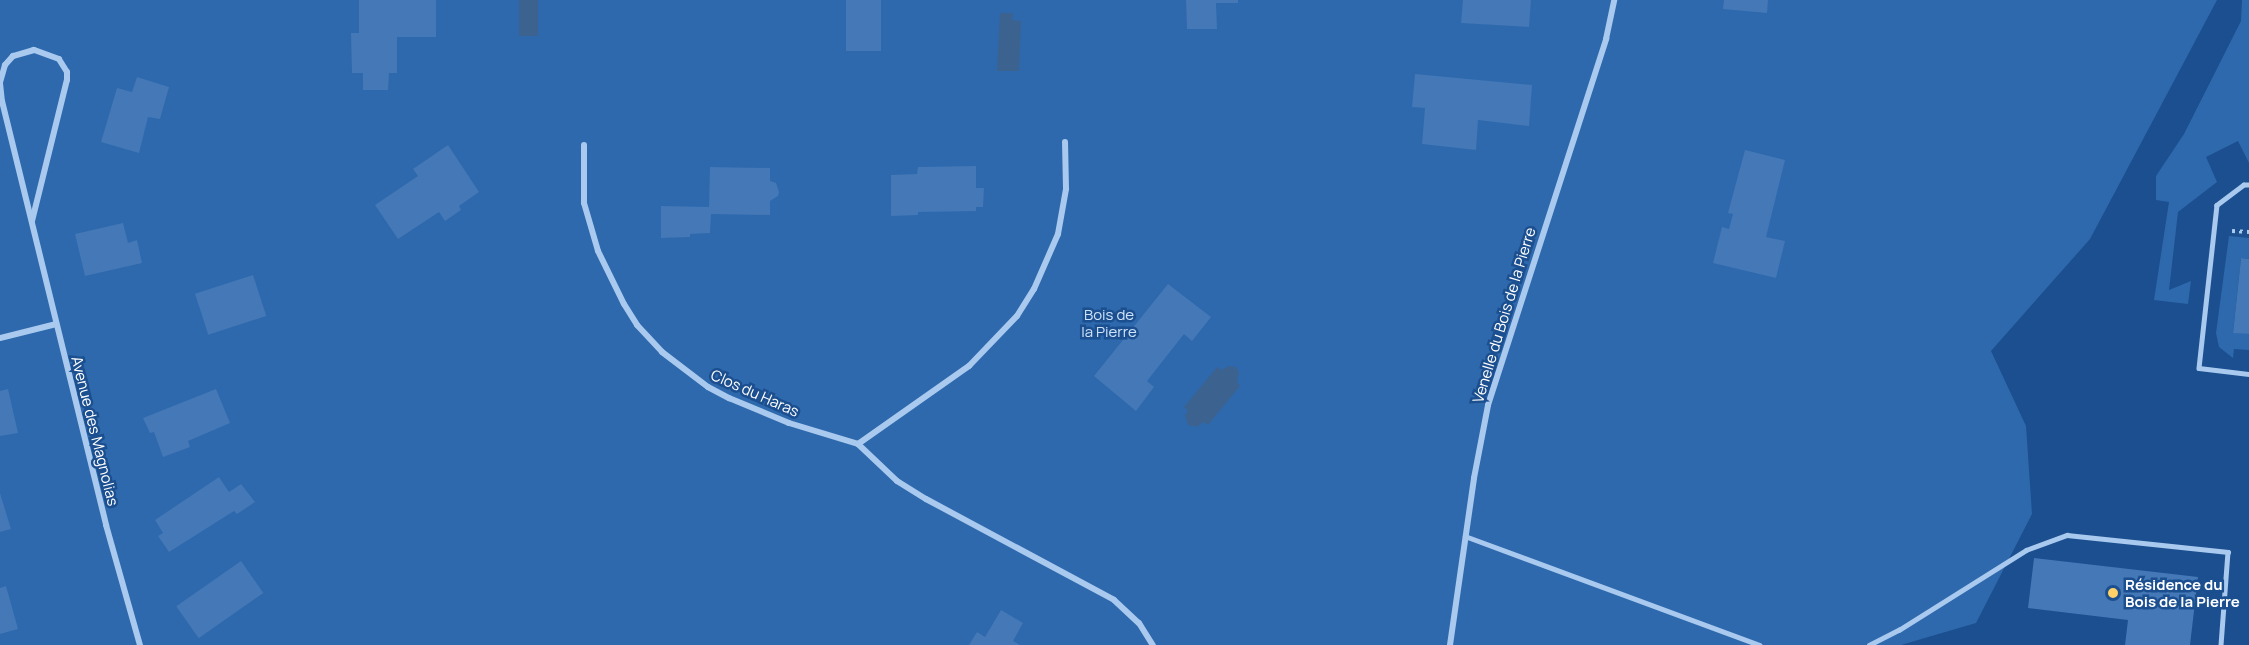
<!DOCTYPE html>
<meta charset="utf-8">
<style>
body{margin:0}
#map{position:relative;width:2249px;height:645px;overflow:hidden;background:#1b4f8f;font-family:Manrope,sans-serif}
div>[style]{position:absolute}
.green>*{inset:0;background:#2e69ad}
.water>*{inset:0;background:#3c6290;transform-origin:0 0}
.building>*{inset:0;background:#4478b7;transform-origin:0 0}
.path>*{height:4px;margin-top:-2px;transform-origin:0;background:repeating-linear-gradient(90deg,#a9c9ee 0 3px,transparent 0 7.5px)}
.service>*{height:4.5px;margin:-2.25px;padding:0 2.25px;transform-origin:2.25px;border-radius:2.25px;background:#a9c9ee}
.minor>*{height:6px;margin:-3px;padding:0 3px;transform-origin:3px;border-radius:3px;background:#a9c9ee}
.dots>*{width:16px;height:16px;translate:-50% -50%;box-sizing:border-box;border:3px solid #1b4f8f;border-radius:50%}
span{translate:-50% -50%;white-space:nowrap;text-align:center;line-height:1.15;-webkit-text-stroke:5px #1b4f8f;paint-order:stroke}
.park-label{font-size:15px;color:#cfe3fa}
.street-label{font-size:15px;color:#fff}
.poi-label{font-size:15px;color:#fff;font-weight:700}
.left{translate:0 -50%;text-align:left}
</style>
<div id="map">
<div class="green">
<div style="clip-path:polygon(0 0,2217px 0,2090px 239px,1991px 351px,2026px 426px,2032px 514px,1976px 623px,1901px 645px,0 645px)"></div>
<div style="clip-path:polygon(2242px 0,2249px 0,2249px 163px,2238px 141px,2206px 157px,2217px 182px,2178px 212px,2169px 290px,2191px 281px,2188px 304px,2154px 300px,2169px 202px,2156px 200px,2156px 176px,2184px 134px,2241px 21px)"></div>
<div style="clip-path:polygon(2229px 236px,2249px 238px,2249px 259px,2241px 258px,2233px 332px,2249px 334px,2249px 350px,2234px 349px,2233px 358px,2219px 347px,2216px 333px)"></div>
</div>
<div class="water">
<div style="left:519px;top:0;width:19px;height:36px"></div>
<div style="clip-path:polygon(1000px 13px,1013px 13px,1012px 20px,1021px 21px,1019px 71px,997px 71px)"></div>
<div style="clip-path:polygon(1229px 366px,1236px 367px,1239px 373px,1237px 382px,1240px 386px,1208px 425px,1203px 422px,1197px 427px,1188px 425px,1185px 415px,1188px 411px,1184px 407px,1217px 367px,1221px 370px)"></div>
</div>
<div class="building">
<div style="clip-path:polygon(359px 0,436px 0,436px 37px,397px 37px,397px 73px,389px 73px,388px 90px,363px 90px,363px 73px,352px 73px,351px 33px,359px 33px)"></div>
<div style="left:846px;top:0;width:35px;height:51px"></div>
<div style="clip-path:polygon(1186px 0,1238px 0,1238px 3px,1216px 3px,1217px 29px,1187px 29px)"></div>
<div style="clip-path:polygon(1463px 0,1531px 0,1529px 27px,1461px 23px)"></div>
<div style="clip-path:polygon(1724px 0,1768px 0,1767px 13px,1723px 9px)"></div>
<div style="clip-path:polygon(1415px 74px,1532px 85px,1529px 126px,1478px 120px,1476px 150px,1422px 144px,1425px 108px,1412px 107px)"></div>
<div style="clip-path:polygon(137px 77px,169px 87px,160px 119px,148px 117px,139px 153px,101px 142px,117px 88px,132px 92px)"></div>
<div style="clip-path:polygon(448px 145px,479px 192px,459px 206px,461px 210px,445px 221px,439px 212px,398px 239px,375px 205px,418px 176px,413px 169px)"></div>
<div style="clip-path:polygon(1745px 150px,1785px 160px,1766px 237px,1785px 241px,1776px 278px,1713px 263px,1722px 227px,1729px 229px,1733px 214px,1728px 213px)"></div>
<div style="clip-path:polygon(976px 166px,976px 188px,984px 188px,983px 207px,976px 207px,976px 211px,918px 212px,918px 215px,891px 216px,891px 175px,917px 174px,918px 167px)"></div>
<div style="clip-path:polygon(710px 167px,770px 168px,770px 181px,776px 183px,779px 192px,778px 196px,770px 201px,770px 215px,711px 214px,710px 233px,690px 234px,690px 237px,661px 238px,661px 206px,709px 207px)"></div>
<div style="clip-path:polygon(123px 223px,128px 243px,137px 240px,142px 263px,85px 276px,75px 234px)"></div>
<div style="clip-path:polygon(2241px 258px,2249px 259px,2249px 334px,2233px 333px)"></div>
<div style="left:253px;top:275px;width:43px;height:61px;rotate:72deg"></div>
<div style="clip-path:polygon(1168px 284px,1211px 317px,1192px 341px,1184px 334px,1147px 381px,1154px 387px,1136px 411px,1094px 376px)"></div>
<div style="clip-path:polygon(8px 389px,18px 433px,0 436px,0 391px)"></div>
<div style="clip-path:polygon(216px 389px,230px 423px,188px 441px,190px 447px,163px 457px,154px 432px,150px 433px,143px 418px)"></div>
<div style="clip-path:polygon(219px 477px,229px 492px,241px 484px,255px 502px,237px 514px,234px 511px,169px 552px,158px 536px,163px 533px,155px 520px)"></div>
<div style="clip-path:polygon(0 493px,11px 529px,0 532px)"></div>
<div style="clip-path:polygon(2034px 558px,2198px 577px,2190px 645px,2125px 645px,2128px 620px,2028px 608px)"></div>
<div style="left:241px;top:561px;width:39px;height:79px;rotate:55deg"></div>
<div style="clip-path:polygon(6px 586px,18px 629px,0 634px,0 588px)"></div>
<div style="clip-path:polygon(1001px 610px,1023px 623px,1013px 641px,1020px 645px,969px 645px,977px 632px,985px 637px)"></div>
</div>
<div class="path">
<div style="left:2232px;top:231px;width:17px;rotate:3deg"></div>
</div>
<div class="service">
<div style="left:2249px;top:185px;width:5px;rotate:180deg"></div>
<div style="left:2244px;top:185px;width:34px;rotate:143deg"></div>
<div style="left:2217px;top:205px;width:164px;rotate:96.3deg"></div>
<div style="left:2199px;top:368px;width:50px;rotate:6.8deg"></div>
<div style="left:1465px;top:536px;width:314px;rotate:20.3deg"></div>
<div style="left:1869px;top:645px;width:34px;rotate:-27deg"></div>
<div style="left:1899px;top:630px;width:150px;rotate:-32.2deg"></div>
<div style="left:2026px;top:550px;width:44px;rotate:-20.1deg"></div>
<div style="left:2067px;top:535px;width:162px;rotate:6deg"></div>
<div style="left:2228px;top:552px;width:93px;rotate:94.3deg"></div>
</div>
<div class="minor">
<div style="left:584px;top:145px;width:58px;rotate:90deg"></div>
<div style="left:584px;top:203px;width:50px;rotate:73.7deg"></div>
<div style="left:598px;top:251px;width:59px;rotate:63.9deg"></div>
<div style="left:624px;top:304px;width:25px;rotate:58deg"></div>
<div style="left:637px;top:325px;width:37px;rotate:47deg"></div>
<div style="left:662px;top:352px;width:58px;rotate:37.3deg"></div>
<div style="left:708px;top:387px;width:24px;rotate:28deg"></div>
<div style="left:729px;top:398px;width:65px;rotate:22.6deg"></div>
<div style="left:789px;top:423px;width:72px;rotate:16.9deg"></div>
<div style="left:858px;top:444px;width:54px;rotate:43.5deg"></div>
<div style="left:897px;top:481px;width:34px;rotate:32deg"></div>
<div style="left:926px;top:499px;width:213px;rotate:28.2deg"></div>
<div style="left:1114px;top:600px;width:34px;rotate:43deg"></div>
<div style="left:1139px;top:623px;width:26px;rotate:58deg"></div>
<div style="left:32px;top:221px;width:145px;rotate:-76.1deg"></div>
<div style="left:67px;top:80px;width:8px;rotate:-90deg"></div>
<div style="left:67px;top:72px;width:15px;rotate:-122deg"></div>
<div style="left:59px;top:59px;width:27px;rotate:-160deg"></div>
<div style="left:34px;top:50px;width:22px;rotate:164deg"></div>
<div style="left:13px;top:56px;width:12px;rotate:132deg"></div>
<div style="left:5px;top:65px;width:19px;rotate:106deg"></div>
<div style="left:0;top:83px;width:18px;rotate:84deg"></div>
<div style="left:2px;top:101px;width:437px;rotate:76.2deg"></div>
<div style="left:106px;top:525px;width:125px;rotate:74.2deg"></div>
<div style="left:0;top:338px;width:58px;rotate:-14deg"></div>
<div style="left:858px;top:444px;width:136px;rotate:-35.1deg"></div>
<div style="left:969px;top:366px;width:69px;rotate:-46.2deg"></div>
<div style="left:1017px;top:316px;width:32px;rotate:-58deg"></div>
<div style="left:1034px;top:289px;width:60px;rotate:-66.4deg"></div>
<div style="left:1058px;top:234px;width:46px;rotate:-79.9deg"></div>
<div style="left:1066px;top:189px;width:47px;rotate:-91.2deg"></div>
<div style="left:1450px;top:645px;width:169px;rotate:-81.8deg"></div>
<div style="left:1474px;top:478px;width:74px;rotate:-79.1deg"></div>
<div style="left:1488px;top:405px;width:385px;rotate:-72.1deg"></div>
<div style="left:1606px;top:39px;width:40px;rotate:-78deg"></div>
</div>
<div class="dots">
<div style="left:2113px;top:593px;background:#ffd166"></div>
</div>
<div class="park-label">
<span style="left:1109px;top:323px">Bois de<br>la Pierre</span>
</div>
<div class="street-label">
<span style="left:1504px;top:315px;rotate:-73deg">Venelle du Bois de la Pierre</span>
<span style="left:755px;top:393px;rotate:24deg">Clos du Haras</span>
<span style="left:95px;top:431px;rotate:76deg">Avenue des Magnolias</span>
</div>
<div class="poi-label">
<span class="left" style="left:2125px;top:593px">Résidence du<br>Bois de la Pierre</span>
</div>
</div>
